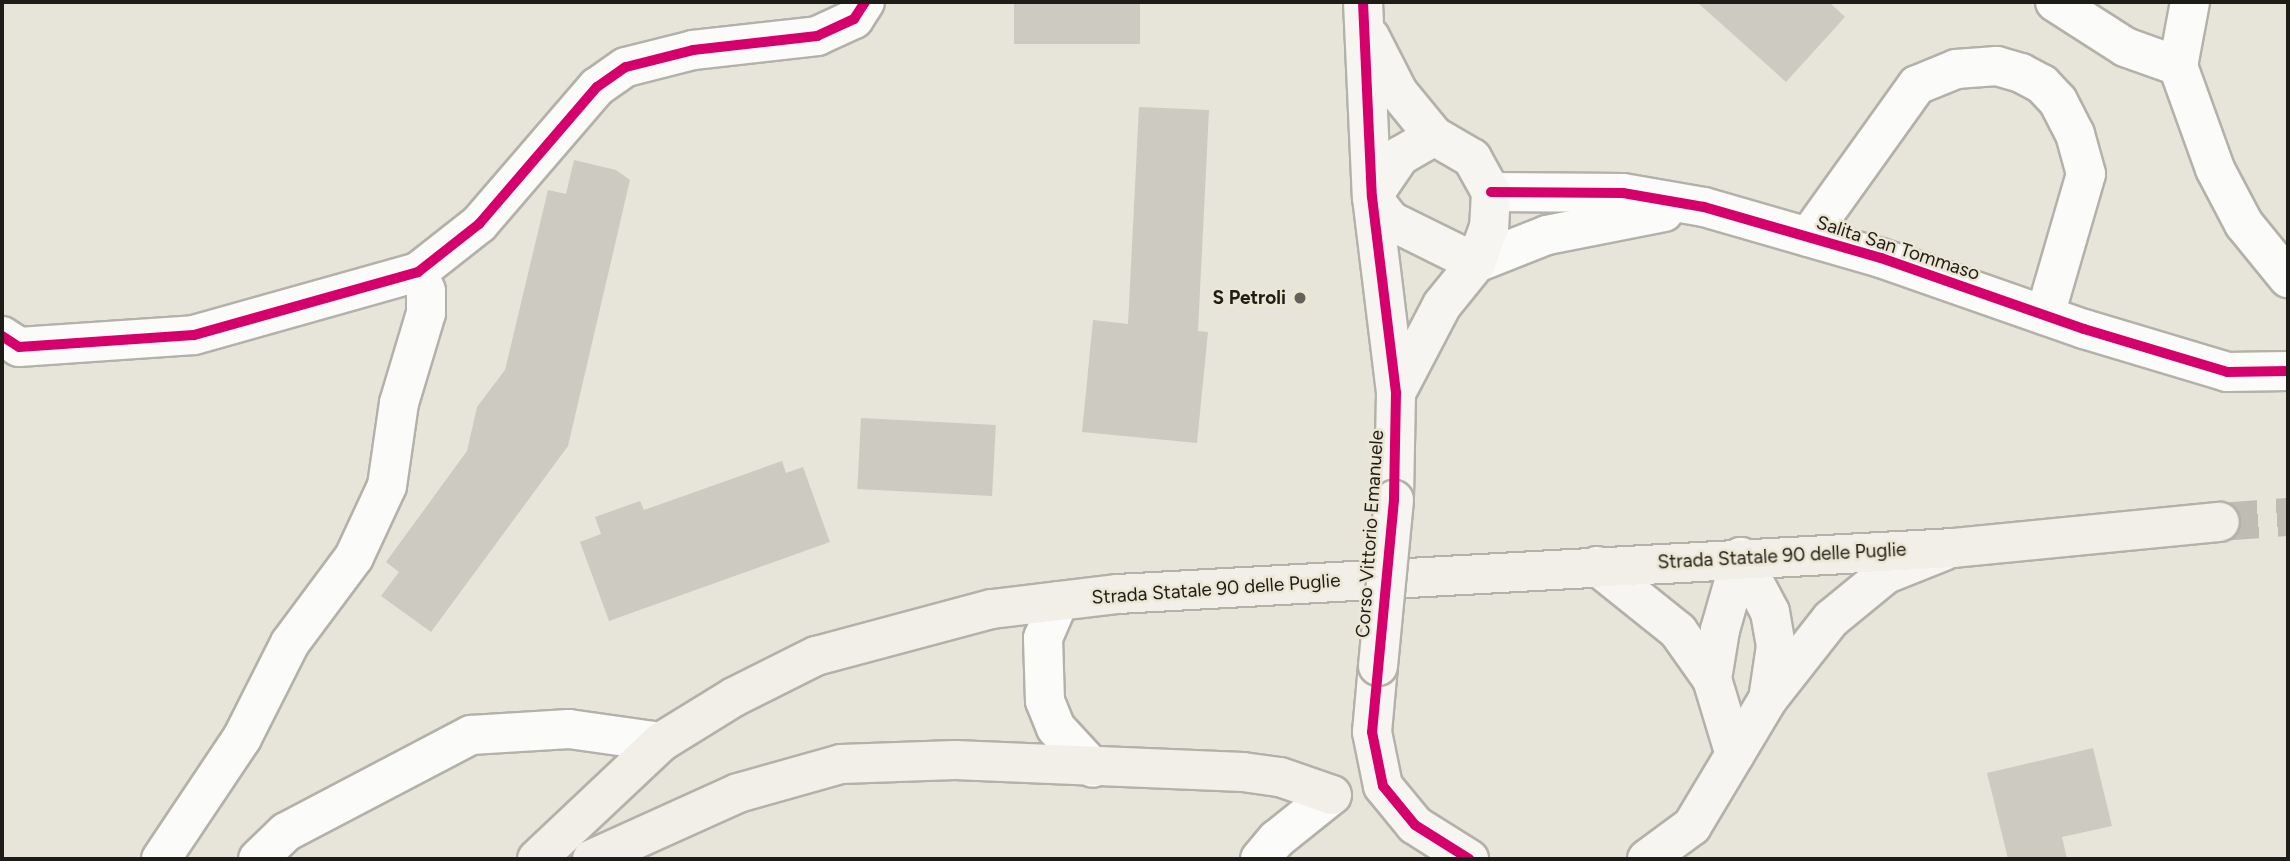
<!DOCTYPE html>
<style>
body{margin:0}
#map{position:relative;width:2290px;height:861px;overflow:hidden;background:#e7e4da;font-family:Figtree,sans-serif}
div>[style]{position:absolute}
.building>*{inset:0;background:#cdcac2;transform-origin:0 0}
.primary-tunnel>*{height:38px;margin-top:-19px;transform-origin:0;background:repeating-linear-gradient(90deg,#bfbcb3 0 38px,transparent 0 57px)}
.roads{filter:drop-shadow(2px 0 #b3b1a9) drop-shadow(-2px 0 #b3b1a9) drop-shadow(0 2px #b3b1a9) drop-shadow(0 -2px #b3b1a9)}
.street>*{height:38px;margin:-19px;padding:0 19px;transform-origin:19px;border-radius:19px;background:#fbfbf9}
.secondary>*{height:38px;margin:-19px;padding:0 19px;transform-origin:19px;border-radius:19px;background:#f6f5f1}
.primary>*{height:38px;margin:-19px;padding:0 19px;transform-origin:19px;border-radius:19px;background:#f1efe8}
.bridges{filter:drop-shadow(2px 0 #b3b1a9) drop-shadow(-2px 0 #b3b1a9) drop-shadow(0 2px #b3b1a9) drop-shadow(0 -2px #b3b1a9)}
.secondary-bridge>*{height:38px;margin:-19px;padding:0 19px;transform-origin:19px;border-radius:19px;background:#f6f5f1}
.cycleway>*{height:10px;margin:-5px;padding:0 5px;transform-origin:5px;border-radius:5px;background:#d6006c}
.dots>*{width:19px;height:19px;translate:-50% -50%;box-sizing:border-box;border:4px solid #ece7d5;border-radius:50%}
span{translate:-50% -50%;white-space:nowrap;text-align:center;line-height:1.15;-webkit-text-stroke:5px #ece7d5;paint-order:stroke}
.street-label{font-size:19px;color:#1e1c16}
.poi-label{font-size:19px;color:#1e1c16;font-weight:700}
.right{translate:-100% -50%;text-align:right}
.frame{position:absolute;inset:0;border:4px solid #1e1c16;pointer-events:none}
</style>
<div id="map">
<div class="building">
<div style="left:1014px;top:2px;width:126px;height:42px"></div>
<div style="clip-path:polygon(1697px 2px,1829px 2px,1845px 17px,1786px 82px)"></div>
<div style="clip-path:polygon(1139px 107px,1209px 110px,1198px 331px,1208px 332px,1197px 443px,1082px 432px,1093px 320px,1128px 324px)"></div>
<div style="clip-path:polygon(574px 160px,616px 170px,630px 180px,568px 446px,431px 632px,381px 596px,399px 572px,386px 562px,467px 451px,477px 407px,505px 370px,548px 190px,566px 194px)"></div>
<div style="left:861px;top:418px;width:135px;height:71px;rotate:3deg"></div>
<div style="clip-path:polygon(782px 461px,786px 473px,803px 467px,830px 542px,609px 621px,580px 542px,601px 534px,595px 517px,640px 501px,644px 510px)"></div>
<div style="clip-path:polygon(2093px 748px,2112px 826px,2062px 837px,2067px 859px,2008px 859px,1987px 773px)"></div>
</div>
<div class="primary-tunnel">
<div style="left:2220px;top:522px;width:68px;rotate:-4.2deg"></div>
</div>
<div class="roads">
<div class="street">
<div style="left:2055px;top:2px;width:83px;rotate:32.7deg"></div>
<div style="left:2125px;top:47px;width:56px;rotate:19.7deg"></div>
<div style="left:2190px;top:2px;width:65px;rotate:100.6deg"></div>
<div style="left:2178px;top:66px;width:109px;rotate:70.2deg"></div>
<div style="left:2215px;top:169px;width:62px;rotate:62.2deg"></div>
<div style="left:2244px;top:224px;width:70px;rotate:50.8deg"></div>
<div style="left:1491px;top:192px;width:132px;rotate:0.4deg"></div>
<div style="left:1623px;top:193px;width:82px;rotate:9.8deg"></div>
<div style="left:1704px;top:207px;width:184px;rotate:16.1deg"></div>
<div style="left:1881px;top:258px;width:215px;rotate:19.3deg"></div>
<div style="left:2084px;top:329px;width:149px;rotate:16.7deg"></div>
<div style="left:2227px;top:372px;width:61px;rotate:-0.9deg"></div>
<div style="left:1808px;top:237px;width:187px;rotate:-54.4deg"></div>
<div style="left:1917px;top:85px;width:42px;rotate:-22.3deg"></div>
<div style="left:1956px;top:69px;width:41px;rotate:-4.2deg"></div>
<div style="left:1997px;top:66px;width:25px;rotate:16deg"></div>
<div style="left:2021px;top:73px;width:24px;rotate:28deg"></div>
<div style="left:2042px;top:84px;width:23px;rotate:47deg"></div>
<div style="left:2058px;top:101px;width:37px;rotate:63deg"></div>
<div style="left:2075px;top:134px;width:41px;rotate:74.6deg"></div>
<div style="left:2086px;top:174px;width:147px;rotate:106.2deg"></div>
<div style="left:1476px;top:263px;width:76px;rotate:-21.5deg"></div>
<div style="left:1547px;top:235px;width:119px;rotate:-11.1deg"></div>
<div style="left:2px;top:336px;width:20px;rotate:33deg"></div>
<div style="left:19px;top:347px;width:175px;rotate:-3.9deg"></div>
<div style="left:194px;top:335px;width:233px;rotate:-15.7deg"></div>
<div style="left:418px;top:272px;width:78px;rotate:-38.2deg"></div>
<div style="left:479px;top:224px;width:181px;rotate:-49.3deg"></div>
<div style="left:597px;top:87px;width:35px;rotate:-35deg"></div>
<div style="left:626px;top:67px;width:69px;rotate:-14.2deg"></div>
<div style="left:693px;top:50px;width:125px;rotate:-6.4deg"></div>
<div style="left:817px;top:36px;width:41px;rotate:-24.7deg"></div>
<div style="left:854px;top:19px;width:20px;rotate:-57deg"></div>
<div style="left:1059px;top:601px;width:40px;rotate:113.4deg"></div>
<div style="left:1043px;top:638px;width:63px;rotate:88.2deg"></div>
<div style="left:1045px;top:701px;width:29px;rotate:68deg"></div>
<div style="left:1056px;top:728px;width:54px;rotate:47.2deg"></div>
<div style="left:161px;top:859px;width:146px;rotate:-56.2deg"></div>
<div style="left:242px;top:738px;width:106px;rotate:-63.2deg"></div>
<div style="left:290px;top:643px;width:107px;rotate:-53.3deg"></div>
<div style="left:354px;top:557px;width:78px;rotate:-65.1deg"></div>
<div style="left:387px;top:486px;width:84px;rotate:-81.8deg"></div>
<div style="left:399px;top:403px;width:94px;rotate:-73.3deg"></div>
<div style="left:426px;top:313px;width:22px;rotate:-90deg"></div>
<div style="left:426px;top:291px;width:21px;rotate:-113deg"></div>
<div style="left:258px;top:859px;width:39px;rotate:-44deg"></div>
<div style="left:286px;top:832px;width:209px;rotate:-27.7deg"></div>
<div style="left:471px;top:735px;width:98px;rotate:-3.5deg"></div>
<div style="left:569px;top:729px;width:93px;rotate:8deg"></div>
<div style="left:1260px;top:859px;width:26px;rotate:-50deg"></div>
<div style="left:1277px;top:839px;width:70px;rotate:-38.7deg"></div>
</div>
<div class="secondary">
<div style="left:1363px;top:2px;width:195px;rotate:87.4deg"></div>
<div style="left:1372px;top:197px;width:197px;rotate:83deg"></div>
<div style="left:1396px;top:393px;width:107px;rotate:91.1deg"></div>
<div style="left:1370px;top:37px;width:62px;rotate:63deg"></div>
<div style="left:1398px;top:92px;width:57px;rotate:50.7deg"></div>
<div style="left:1434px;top:136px;width:44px;rotate:30.1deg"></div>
<div style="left:1472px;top:158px;width:39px;rotate:61deg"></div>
<div style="left:1491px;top:192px;width:35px;rotate:93deg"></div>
<div style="left:1489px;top:227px;width:38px;rotate:110deg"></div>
<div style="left:1476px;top:263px;width:54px;rotate:129deg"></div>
<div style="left:1442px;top:305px;width:99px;rotate:117.6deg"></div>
<div style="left:1372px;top:197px;width:31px;rotate:52deg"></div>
<div style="left:1391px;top:221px;width:95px;rotate:26.3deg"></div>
<div style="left:1372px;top:197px;width:50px;rotate:-55.7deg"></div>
<div style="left:1400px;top:156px;width:39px;rotate:-30deg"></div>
<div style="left:1741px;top:557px;width:62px;rotate:62.2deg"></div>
<div style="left:1770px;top:612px;width:35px;rotate:80deg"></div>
<div style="left:1776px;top:646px;width:48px;rotate:98.5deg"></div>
<div style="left:1597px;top:566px;width:104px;rotate:38.7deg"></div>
<div style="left:1678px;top:631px;width:59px;rotate:54.7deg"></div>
<div style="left:1712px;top:679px;width:79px;rotate:73.2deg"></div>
<div style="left:1378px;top:666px;width:66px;rotate:95.2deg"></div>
<div style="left:1372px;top:732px;width:55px;rotate:78.5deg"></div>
<div style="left:1383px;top:786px;width:50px;rotate:50.6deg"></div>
<div style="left:1415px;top:825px;width:64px;rotate:32.2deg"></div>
<div style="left:1712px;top:679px;width:50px;rotate:-80.7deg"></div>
<div style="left:1720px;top:630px;width:76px;rotate:-74deg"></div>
<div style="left:1647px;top:859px;width:56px;rotate:-36.3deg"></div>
<div style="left:1692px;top:826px;width:148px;rotate:-59.1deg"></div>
<div style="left:1768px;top:699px;width:102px;rotate:-51.8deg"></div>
<div style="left:1831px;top:619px;width:71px;rotate:-39.3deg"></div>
<div style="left:1886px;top:574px;width:62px;rotate:-21.6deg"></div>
</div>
<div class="primary">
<div style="left:537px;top:859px;width:170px;rotate:-43.3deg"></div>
<div style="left:661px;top:742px;width:86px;rotate:-31.7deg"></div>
<div style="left:734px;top:697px;width:92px;rotate:-26.6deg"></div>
<div style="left:816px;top:656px;width:182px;rotate:-15deg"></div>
<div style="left:992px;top:609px;width:127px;rotate:-6.8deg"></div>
<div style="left:1118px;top:594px;width:836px;rotate:-3.15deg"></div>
<div style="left:1953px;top:548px;width:268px;rotate:-5.6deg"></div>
<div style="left:592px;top:859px;width:160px;rotate:-24.3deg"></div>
<div style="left:738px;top:793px;width:107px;rotate:-15.7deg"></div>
<div style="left:841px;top:764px;width:114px;rotate:-2deg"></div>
<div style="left:955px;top:760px;width:288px;rotate:2.4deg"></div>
<div style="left:1243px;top:772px;width:37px;rotate:8deg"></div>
<div style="left:1280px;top:777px;width:55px;rotate:19.1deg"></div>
</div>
</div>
<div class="bridges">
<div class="secondary-bridge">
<div style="left:1378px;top:666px;width:167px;rotate:-84.5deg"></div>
</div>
</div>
<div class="cycleway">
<div style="left:1363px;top:2px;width:195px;rotate:87.4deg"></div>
<div style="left:1372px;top:197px;width:197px;rotate:83deg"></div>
<div style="left:1396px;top:393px;width:107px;rotate:91.1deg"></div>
<div style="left:1394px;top:500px;width:233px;rotate:95.4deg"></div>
<div style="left:1372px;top:732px;width:55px;rotate:78.5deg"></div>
<div style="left:1383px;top:786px;width:50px;rotate:50.6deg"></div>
<div style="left:1415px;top:825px;width:64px;rotate:32.2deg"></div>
<div style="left:1491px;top:192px;width:132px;rotate:0.4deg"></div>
<div style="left:1623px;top:193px;width:82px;rotate:9.8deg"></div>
<div style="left:1704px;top:207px;width:184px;rotate:16.1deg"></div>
<div style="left:1881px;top:258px;width:215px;rotate:19.3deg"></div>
<div style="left:2084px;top:329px;width:149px;rotate:16.7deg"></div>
<div style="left:2227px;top:372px;width:61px;rotate:-0.9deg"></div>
<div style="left:2px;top:336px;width:20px;rotate:33deg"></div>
<div style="left:19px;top:347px;width:175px;rotate:-3.9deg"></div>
<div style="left:194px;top:335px;width:233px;rotate:-15.7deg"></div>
<div style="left:418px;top:272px;width:78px;rotate:-38.2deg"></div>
<div style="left:479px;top:224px;width:181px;rotate:-49.3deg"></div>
<div style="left:597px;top:87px;width:35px;rotate:-35deg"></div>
<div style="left:626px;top:67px;width:69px;rotate:-14.2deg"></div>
<div style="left:693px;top:50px;width:125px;rotate:-6.4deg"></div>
<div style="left:817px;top:36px;width:41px;rotate:-24.7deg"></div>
<div style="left:854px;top:19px;width:20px;rotate:-57deg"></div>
</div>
<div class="dots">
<div style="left:1300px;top:298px;background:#64625b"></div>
</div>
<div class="street-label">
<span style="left:1898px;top:248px;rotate:18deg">Salita San Tommaso</span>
<span style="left:1370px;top:534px;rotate:-86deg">Corso Vittorio Emanuele</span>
<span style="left:1782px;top:556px;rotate:-3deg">Strada Statale 90 delle Puglie</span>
<span style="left:1216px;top:589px;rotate:-4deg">Strada Statale 90 delle Puglie</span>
</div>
<div class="poi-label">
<span class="right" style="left:1286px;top:298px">S Petroli</span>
</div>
<div class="frame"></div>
</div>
